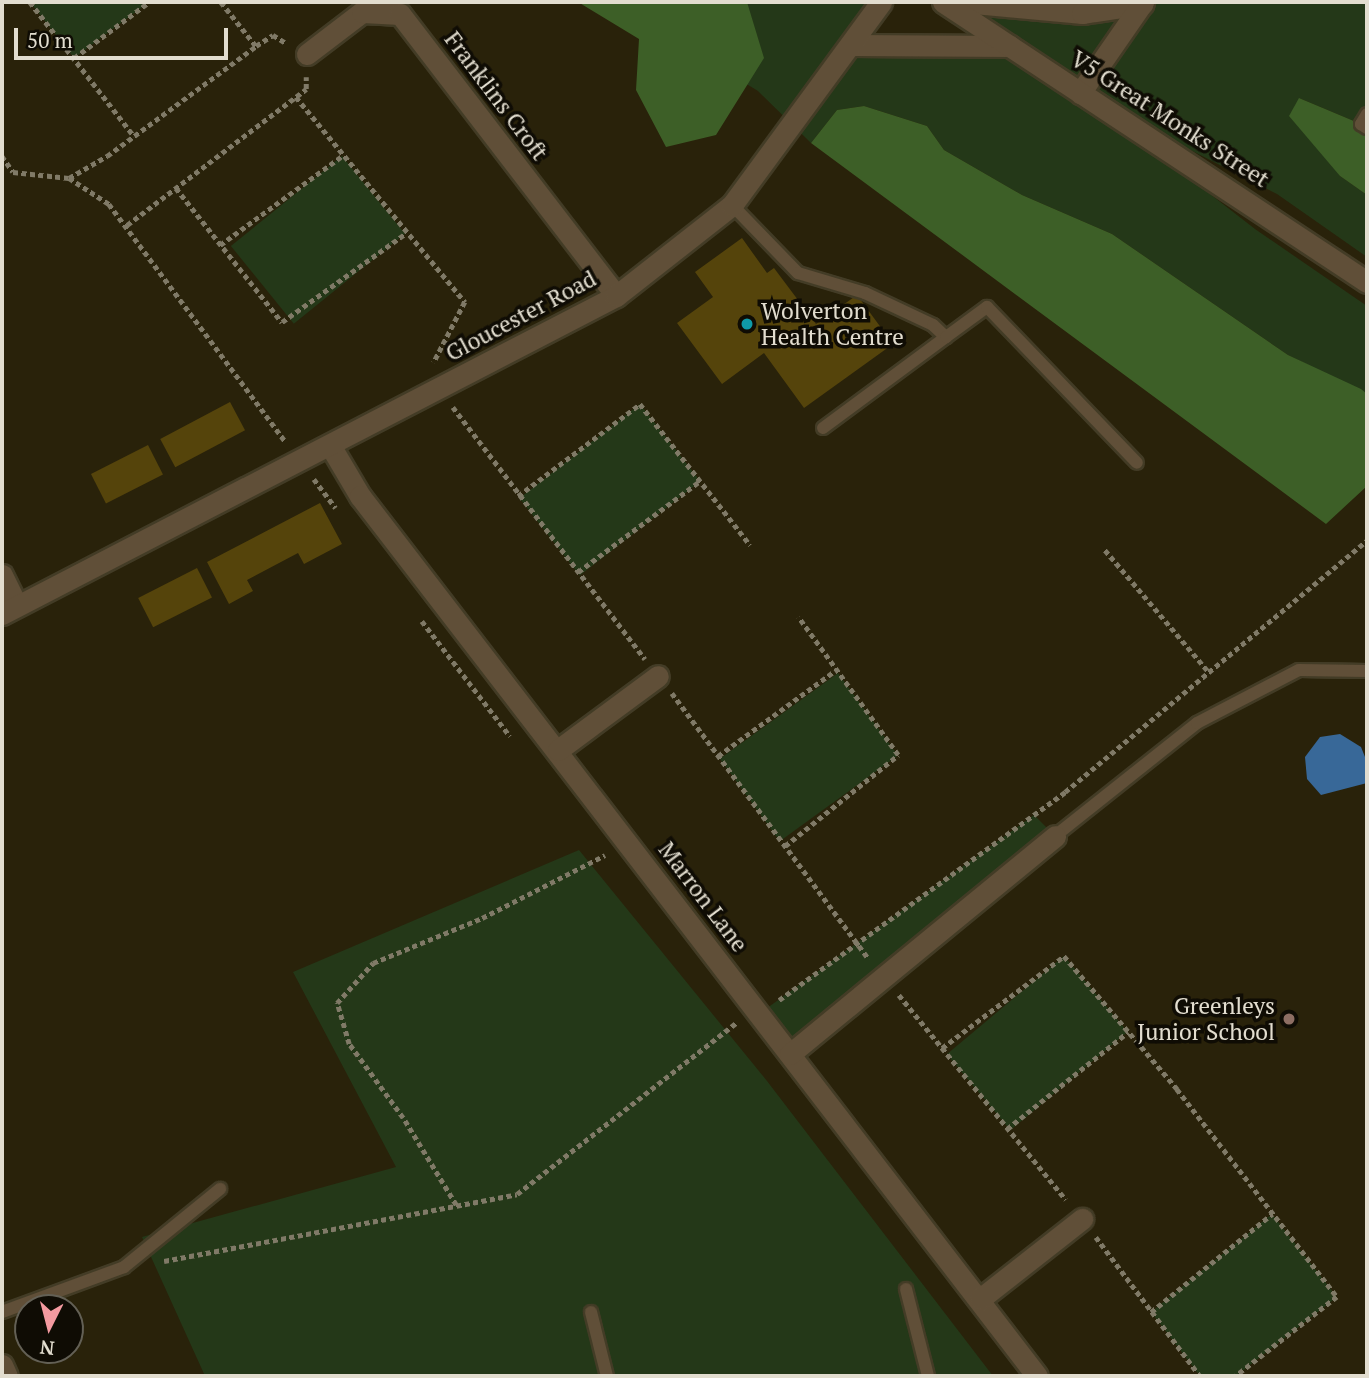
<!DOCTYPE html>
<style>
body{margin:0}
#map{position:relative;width:1369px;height:1378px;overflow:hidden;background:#29220a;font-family:"PT Serif",serif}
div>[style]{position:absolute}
.green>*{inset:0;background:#243818;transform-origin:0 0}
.forest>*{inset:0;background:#3d5f27}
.water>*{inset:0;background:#386898}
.building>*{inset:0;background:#55440b;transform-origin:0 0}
.path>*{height:4.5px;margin-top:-2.25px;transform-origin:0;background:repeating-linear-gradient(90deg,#807a67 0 5px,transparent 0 8.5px)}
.roads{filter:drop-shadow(2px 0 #433c26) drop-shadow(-2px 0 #433c26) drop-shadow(0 2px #433c26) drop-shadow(0 -2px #433c26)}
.service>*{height:12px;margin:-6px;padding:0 6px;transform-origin:6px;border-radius:6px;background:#604f38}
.minor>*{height:21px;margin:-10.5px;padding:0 10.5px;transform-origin:10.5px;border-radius:10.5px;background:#604f38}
.tertiary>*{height:21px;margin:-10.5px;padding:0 10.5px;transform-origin:10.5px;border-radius:10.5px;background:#604f38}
.dots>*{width:19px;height:19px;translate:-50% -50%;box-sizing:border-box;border:4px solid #0f0c04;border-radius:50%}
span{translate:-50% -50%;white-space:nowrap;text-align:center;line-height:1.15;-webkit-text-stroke:7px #0f0c04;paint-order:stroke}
.street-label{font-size:23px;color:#e2ddcf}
.poi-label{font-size:23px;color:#e2ddcf}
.left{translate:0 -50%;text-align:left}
.right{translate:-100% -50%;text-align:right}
.frame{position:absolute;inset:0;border:4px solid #e2ddcf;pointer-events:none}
.north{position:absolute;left:14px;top:1294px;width:70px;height:70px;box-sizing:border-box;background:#0f0c04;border:2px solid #636055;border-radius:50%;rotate:186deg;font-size:19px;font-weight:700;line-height:28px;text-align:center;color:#e2ddcf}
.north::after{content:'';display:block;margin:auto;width:24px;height:32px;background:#f49aa0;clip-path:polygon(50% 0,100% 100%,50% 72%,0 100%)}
.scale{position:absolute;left:14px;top:28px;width:214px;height:32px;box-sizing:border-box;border:4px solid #e2ddcf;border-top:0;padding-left:9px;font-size:21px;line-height:24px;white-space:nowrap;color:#e2ddcf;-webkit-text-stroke:5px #0f0c04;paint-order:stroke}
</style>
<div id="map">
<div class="green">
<div style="clip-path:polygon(30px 2px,149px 2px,74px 58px)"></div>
<div style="clip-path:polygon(612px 2px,881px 2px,852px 44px,1008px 46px,943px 2px,1367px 2px,1367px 114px,1361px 124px,1299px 98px,1340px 176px,1367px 195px,1367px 257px,1277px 194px,1084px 96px,1255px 229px,1367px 306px,1367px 394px,1288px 355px,1112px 234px,1022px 195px,944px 150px,927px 126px,864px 106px,837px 110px,811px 143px,758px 91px)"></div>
<div style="left:342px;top:156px;width:100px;height:143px;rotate:51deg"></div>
<div style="left:640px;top:404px;width:98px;height:153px;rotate:52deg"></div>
<div style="left:838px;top:673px;width:102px;height:146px;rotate:54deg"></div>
<div style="clip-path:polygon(1034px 815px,1055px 836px,790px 1054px,759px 1014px)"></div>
<div style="clip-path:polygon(579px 850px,767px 1081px,993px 1376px,205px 1376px,142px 1237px,396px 1167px,293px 972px)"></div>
<div style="left:1064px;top:956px;width:99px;height:153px;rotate:50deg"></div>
<div style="clip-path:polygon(1272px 1214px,1337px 1297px,1236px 1376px,1200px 1376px,1151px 1312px)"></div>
</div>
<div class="forest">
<div style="clip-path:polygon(578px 2px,747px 2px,764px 58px,716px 135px,666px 147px,636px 90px,639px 39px)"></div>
<div style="clip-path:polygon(1299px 98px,1361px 124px,1367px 138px,1367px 195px,1340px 176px,1289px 116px)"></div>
<div style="clip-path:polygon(864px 106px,927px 126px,944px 150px,1022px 195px,1112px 234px,1288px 355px,1361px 389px,1367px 394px,1367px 486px,1326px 524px,811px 143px,837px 110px)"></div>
</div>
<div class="water">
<div style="clip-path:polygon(1340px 734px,1361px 747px,1367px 762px,1367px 783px,1321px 795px,1307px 779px,1305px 757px,1320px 737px)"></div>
</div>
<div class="building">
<div style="clip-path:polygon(742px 238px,767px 273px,774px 268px,816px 324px,857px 295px,893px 344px,804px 408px,764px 353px,722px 384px,677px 323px,713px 297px,695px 272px)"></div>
<div style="left:230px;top:402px;width:32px;height:79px;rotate:62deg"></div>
<div style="left:148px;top:445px;width:33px;height:64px;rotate:63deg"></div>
<div style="clip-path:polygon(320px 503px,342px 544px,304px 564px,298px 553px,247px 580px,253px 591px,229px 604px,207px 562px)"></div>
<div style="left:197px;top:568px;width:33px;height:66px;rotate:63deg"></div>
</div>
<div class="path">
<div style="left:30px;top:2px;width:170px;rotate:52.2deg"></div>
<div style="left:221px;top:2px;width:56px;rotate:51.5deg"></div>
<div style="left:74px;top:58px;width:94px;rotate:-36.7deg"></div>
<div style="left:296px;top:97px;width:266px;rotate:50.5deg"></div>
<div style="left:465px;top:302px;width:68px;rotate:117.3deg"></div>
<div style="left:2px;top:156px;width:19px;rotate:55deg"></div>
<div style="left:13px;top:172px;width:56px;rotate:6.1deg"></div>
<div style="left:69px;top:178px;width:48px;rotate:33deg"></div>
<div style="left:109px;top:204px;width:295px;rotate:53.4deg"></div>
<div style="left:69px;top:178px;width:44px;rotate:-30.1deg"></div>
<div style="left:107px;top:156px;width:185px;rotate:-36.4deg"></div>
<div style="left:256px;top:46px;width:20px;rotate:-33deg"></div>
<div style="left:273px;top:35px;width:15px;rotate:32deg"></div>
<div style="left:176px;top:188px;width:171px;rotate:51.7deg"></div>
<div style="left:282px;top:322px;width:151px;rotate:-35.6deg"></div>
<div style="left:127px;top:225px;width:225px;rotate:-37.2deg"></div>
<div style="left:306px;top:89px;width:12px;rotate:-90deg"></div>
<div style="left:220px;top:245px;width:151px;rotate:-36.1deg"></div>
<div style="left:453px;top:407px;width:317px;rotate:52.7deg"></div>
<div style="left:314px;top:479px;width:36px;rotate:53deg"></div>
<div style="left:518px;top:496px;width:153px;rotate:-37deg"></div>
<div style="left:640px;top:404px;width:179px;rotate:52deg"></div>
<div style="left:1105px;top:550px;width:159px;rotate:49.6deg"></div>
<div style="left:578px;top:572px;width:152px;rotate:-36.7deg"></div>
<div style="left:422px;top:621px;width:145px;rotate:52.6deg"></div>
<div style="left:672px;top:693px;width:331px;rotate:53.5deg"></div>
<div style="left:718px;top:756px;width:146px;rotate:-36.1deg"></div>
<div style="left:785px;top:846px;width:145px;rotate:-38.8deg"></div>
<div style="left:898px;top:755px;width:170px;rotate:-125.9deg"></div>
<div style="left:899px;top:995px;width:264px;rotate:50.8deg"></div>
<div style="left:779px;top:1000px;width:354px;rotate:-36deg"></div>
<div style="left:1065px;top:792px;width:393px;rotate:-39.8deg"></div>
<div style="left:942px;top:1048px;width:153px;rotate:-37deg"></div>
<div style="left:1064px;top:956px;width:175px;rotate:49.6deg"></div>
<div style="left:1177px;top:1089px;width:262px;rotate:52.4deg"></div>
<div style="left:1337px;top:1297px;width:128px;rotate:142deg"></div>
<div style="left:1007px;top:1129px;width:155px;rotate:-38.7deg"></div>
<div style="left:456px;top:1205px;width:102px;rotate:-121.3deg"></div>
<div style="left:403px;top:1118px;width:92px;rotate:-126.1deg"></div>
<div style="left:349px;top:1044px;width:43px;rotate:-106.3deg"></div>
<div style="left:337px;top:1003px;width:54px;rotate:-48deg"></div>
<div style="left:373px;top:963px;width:118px;rotate:-22.4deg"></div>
<div style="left:482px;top:918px;width:138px;rotate:-27.1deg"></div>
<div style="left:1096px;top:1237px;width:174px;rotate:53.2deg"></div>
<div style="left:164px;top:1261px;width:359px;rotate:-10.7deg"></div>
<div style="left:517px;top:1194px;width:279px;rotate:-38deg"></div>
<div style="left:1151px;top:1312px;width:156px;rotate:-39deg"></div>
</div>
<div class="roads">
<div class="service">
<div style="left:1367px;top:114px;width:12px;rotate:121deg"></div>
<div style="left:1361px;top:124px;width:7px;rotate:34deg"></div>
<div style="left:732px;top:205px;width:95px;rotate:45.9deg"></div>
<div style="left:798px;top:273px;width:70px;rotate:16.6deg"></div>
<div style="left:865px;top:293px;width:75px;rotate:25.2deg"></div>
<div style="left:933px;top:325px;width:18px;rotate:43deg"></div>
<div style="left:946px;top:337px;width:153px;rotate:143.5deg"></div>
<div style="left:946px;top:337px;width:51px;rotate:-36.2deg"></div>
<div style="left:987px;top:307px;width:216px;rotate:46.1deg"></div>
<div style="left:1055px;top:836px;width:181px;rotate:-38.5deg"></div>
<div style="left:1197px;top:723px;width:115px;rotate:-27.5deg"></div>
<div style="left:1299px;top:670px;width:68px;rotate:0.8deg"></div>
<div style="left:906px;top:1289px;width:90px;rotate:75.8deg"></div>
<div style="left:2px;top:1312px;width:130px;rotate:-20.2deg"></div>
<div style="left:124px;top:1267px;width:124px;rotate:-39.1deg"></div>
<div style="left:591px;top:1312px;width:66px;rotate:76deg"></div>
</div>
<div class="minor">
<div style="left:963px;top:2px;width:120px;rotate:5.3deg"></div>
<div style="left:1082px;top:13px;width:61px;rotate:-8.5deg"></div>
<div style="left:851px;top:45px;width:159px;rotate:0.4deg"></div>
<div style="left:307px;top:54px;width:69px;rotate:-37.4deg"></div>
<div style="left:362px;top:12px;width:38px;rotate:3deg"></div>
<div style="left:400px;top:14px;width:355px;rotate:52.5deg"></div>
<div style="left:1080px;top:93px;width:111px;rotate:-55.3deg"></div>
<div style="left:331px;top:447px;width:57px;rotate:59.4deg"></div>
<div style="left:360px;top:496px;width:1110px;rotate:52.43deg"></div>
<div style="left:2px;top:575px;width:34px;rotate:64deg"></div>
<div style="left:2px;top:614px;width:691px;rotate:-27.38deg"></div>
<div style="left:616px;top:296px;width:147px;rotate:-38.1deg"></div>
<div style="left:732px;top:205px;width:252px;rotate:-53.7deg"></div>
<div style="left:558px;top:750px;width:124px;rotate:-36.5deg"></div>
<div style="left:790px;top:1054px;width:343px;rotate:-39.4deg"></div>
<div style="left:980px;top:1299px;width:130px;rotate:-38.1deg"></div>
<div style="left:2px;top:1365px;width:12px;rotate:66deg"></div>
</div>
<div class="tertiary">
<div style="left:943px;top:2px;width:508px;rotate:33.44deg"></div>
</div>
</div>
<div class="dots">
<div style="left:747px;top:324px;background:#0f9aa8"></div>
<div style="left:1289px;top:1019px;background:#8d6e63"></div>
</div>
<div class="street-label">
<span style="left:496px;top:96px;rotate:53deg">Franklins Croft</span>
<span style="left:1170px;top:119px;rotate:33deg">V5 Great Monks Street</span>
<span style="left:521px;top:316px;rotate:-28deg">Gloucester Road</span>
<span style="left:703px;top:897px;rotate:53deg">Marron Lane</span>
</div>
<div class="poi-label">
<span class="left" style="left:761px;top:324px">Wolverton<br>Health Centre</span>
<span class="right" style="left:1275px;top:1019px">Greenleys<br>Junior School</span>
</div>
<div class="frame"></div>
<div class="north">N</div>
<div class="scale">50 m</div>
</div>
